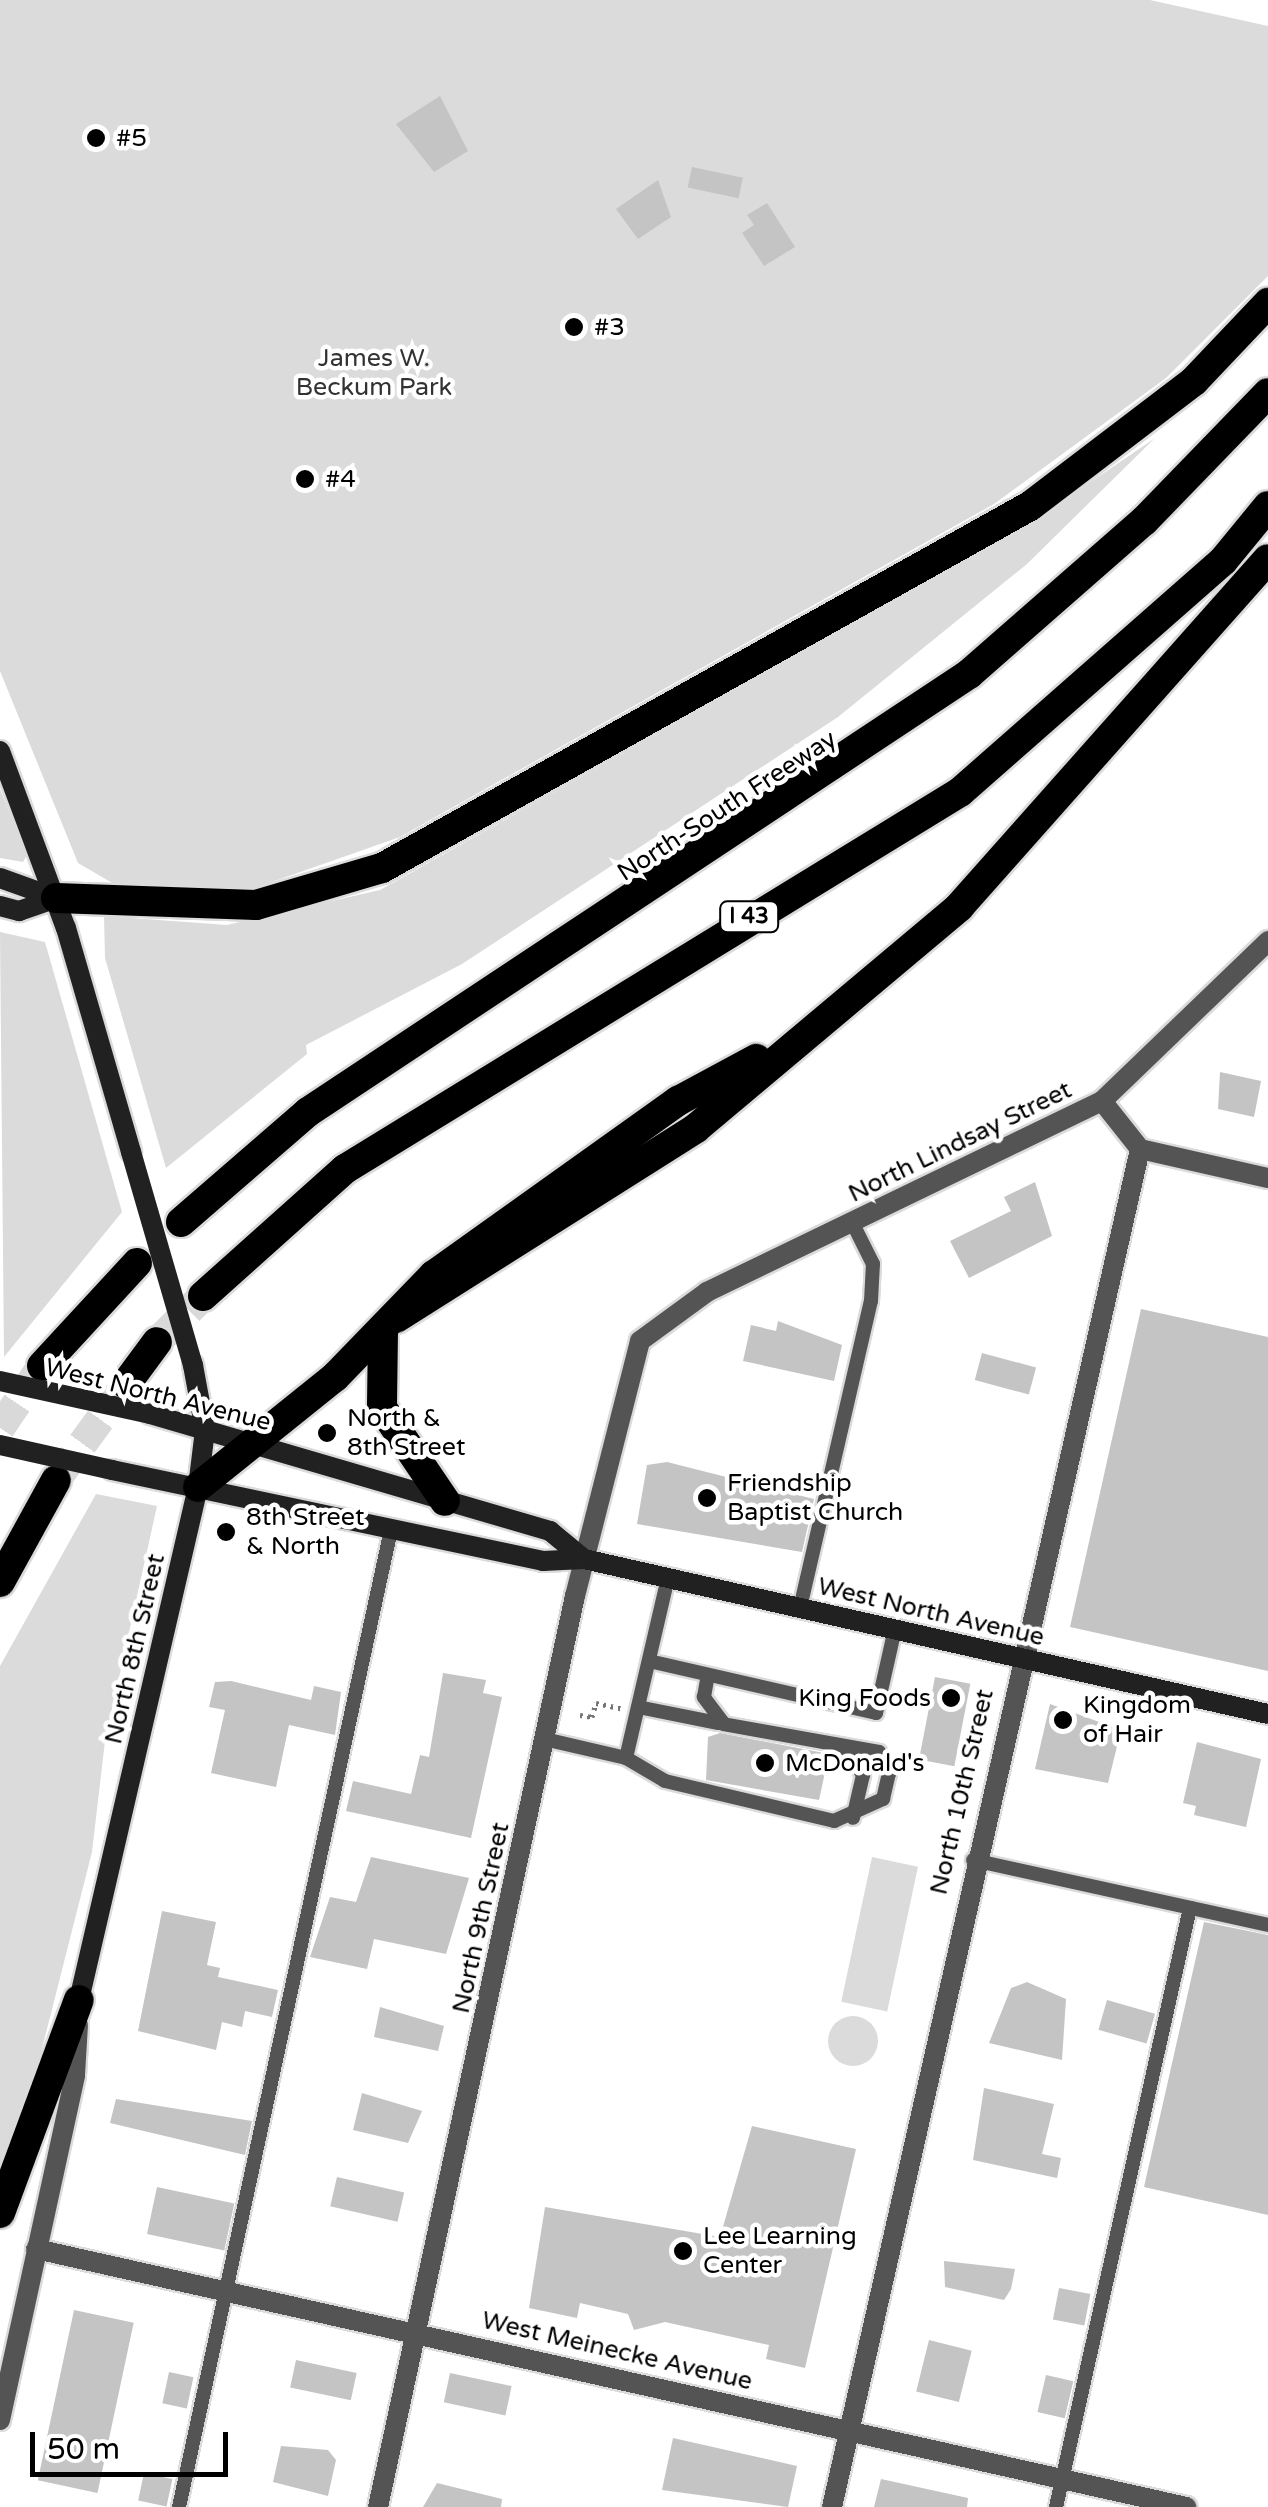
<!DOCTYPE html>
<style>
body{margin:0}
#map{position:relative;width:1268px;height:2507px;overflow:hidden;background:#fff;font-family:"Varela Round",sans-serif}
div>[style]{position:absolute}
.green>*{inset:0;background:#dbdbdb;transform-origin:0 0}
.round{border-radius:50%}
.building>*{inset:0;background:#c4c4c4;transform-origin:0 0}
.motorway-tunnel>*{height:30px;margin-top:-15px;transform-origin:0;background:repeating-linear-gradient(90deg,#d9d9d9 0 30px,transparent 0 45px)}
.path>*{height:5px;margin-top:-2.5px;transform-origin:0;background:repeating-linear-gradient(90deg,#767676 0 2.5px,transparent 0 7.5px)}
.roads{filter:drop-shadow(2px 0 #dbdbdb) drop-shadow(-2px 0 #dbdbdb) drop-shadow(0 2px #dbdbdb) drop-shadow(0 -2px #dbdbdb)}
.service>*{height:14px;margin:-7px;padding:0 7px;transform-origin:7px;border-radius:7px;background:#545454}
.minor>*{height:20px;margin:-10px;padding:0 10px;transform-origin:10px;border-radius:10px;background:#545454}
.tertiary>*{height:20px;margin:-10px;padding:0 10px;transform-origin:10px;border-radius:10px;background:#545454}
.secondary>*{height:20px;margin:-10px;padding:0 10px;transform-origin:10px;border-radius:10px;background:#212121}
.motorway>*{height:30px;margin:-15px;padding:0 15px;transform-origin:15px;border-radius:15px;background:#000}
.secondary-bridge>*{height:20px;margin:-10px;padding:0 10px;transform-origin:10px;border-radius:10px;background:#212121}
.dots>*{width:28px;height:28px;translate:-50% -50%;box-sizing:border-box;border:5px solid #fff;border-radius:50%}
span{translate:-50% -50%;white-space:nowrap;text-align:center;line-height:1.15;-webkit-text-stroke:9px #fff;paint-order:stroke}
.shield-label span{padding:2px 8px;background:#fff;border:2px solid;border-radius:8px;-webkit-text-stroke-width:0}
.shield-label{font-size:22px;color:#000;font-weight:700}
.poi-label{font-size:25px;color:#000}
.left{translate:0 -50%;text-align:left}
.right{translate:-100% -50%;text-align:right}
.park-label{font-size:25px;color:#323232}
.street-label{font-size:25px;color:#000}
.scale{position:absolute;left:30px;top:2432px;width:198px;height:45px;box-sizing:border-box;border:5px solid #000;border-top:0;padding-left:12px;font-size:30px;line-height:35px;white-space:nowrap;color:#000;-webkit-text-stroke:8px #fff;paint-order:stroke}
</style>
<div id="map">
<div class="green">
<div style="clip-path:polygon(0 0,1150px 0,1268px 26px,1268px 276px,1166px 378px,994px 504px,400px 837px,255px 888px,114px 884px,78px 863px,0 671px)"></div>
<div style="clip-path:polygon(1155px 438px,1027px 564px,838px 717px,462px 964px,306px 1045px,307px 1054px,166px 1168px,105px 958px,104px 916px,227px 925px,380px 890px,1019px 531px)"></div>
<div style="clip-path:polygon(0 789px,27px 855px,23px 862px,0 858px)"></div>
<div style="clip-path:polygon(0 932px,45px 942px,122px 1212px,4px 1357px)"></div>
<div style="clip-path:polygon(96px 1494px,157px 1506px,105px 1741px,92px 1852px,33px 2084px,0 2172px,0 1666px)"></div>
<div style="left:872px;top:1857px;width:47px;height:148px;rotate:12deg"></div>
<div class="round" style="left:828px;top:2016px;width:50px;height:50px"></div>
</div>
<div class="building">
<div style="clip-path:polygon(440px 96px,468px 151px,434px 172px,396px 124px)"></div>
<div style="left:692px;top:167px;width:52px;height:21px;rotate:12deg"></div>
<div style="clip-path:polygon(658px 180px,671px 217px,638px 239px,616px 209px)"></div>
<div style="clip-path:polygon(767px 203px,795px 247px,764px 266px,742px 233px,754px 225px,747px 215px)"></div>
<div style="clip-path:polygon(1220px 1072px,1261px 1081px,1254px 1117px,1218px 1109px)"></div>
<div style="clip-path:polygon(1035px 1182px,1052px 1236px,969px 1278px,950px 1241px,1011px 1211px,1004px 1197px)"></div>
<div style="clip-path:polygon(1141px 1309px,1268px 1337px,1268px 1671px,1070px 1627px)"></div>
<div style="clip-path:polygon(778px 1321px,842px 1345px,834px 1381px,743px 1361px,751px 1325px,776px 1331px)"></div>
<div style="left:982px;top:1353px;width:56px;height:28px;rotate:15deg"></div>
<div style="clip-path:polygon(667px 1462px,814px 1499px,802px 1552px,637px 1524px,647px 1465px)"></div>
<div style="clip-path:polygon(443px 1673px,486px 1680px,483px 1693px,502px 1697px,471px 1838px,346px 1811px,353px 1781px,411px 1794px,420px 1755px,429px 1757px)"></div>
<div style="left:935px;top:1677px;width:36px;height:84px;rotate:11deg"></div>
<div style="clip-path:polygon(231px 1681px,311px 1700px,314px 1686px,341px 1692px,335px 1735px,289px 1725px,276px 1787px,211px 1773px,225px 1710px,209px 1707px,215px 1682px)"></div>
<div style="clip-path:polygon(1050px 1704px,1121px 1730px,1108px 1783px,1035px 1769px)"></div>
<div style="clip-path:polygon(720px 1733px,829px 1754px,819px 1800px,706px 1780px,708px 1737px)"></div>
<div style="clip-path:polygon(1197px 1742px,1261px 1759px,1246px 1827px,1194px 1815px,1196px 1806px,1183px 1803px)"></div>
<div style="clip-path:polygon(371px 1857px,469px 1878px,446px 1954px,374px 1939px,367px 1969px,310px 1957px,330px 1897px,356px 1902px)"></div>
<div style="clip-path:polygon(162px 1911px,216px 1922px,207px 1965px,220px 1968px,218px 1977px,278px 1990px,272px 2017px,245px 2011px,242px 2027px,222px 2022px,216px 2050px,138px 2031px)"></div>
<div style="clip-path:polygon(1204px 1922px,1268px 1935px,1268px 2215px,1144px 2187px)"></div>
<div style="clip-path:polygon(1027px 1982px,1066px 1999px,1062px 2060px,989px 2043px,1011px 1988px)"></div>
<div style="left:1107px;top:2000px;width:50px;height:31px;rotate:16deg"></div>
<div style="clip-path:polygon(380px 2007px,444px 2026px,438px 2051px,374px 2037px)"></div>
<div style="clip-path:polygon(984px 2088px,1054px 2104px,1042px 2154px,1061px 2158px,1057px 2178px,973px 2160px)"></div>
<div style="clip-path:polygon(362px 2093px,422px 2111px,408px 2143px,353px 2130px)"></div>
<div style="clip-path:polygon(116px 2099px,252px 2121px,245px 2155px,110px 2123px)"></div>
<div style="clip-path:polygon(752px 2126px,856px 2149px,805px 2368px,766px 2359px,769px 2345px,665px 2322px,634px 2330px,628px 2314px,580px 2303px,577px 2318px,529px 2308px,545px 2207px,720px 2237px)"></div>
<div style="left:337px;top:2177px;width:69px;height:30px;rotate:13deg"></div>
<div style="left:157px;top:2187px;width:79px;height:48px;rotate:12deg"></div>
<div style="clip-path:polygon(944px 2261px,1015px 2269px,1011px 2289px,1004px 2300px,945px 2287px)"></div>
<div style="left:1059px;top:2288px;width:32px;height:32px;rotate:11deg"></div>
<div style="left:74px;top:2310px;width:61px;height:174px;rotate:12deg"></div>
<div style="left:929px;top:2340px;width:44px;height:53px;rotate:14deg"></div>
<div style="left:296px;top:2360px;width:62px;height:28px;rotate:12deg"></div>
<div style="left:169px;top:2372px;width:25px;height:32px;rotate:12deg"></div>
<div style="left:450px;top:2373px;width:63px;height:30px;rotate:12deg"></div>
<div style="left:1046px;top:2375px;width:28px;height:38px;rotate:13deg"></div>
<div style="clip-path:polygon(673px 2438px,797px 2466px,788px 2507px,662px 2490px)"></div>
<div style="clip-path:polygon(281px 2446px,328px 2450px,336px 2460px,328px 2496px,273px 2482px)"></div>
<div style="left:144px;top:2473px;width:29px;height:28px;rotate:12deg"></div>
<div style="clip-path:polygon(881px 2479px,968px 2498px,967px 2507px,874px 2507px)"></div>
<div style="clip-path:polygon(437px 2483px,502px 2499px,501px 2507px,423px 2507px)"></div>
</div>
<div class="motorway-tunnel">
<div style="left:157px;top:1342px;width:65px;rotate:-45deg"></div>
<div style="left:0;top:1428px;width:75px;rotate:-55.9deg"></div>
<div style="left:56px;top:1480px;width:119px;rotate:-53.9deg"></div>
</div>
<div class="path">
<div style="left:580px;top:1715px;width:12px;rotate:9deg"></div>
<div style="left:592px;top:1717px;width:15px;rotate:-74deg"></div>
<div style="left:596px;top:1703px;width:25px;rotate:12deg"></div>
</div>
<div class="roads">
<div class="service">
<div style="left:800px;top:1608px;width:315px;rotate:-77deg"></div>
<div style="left:871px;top:1301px;width:37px;rotate:-87deg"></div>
<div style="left:873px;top:1264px;width:47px;rotate:-116.6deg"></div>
<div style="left:649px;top:1661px;width:233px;rotate:12.9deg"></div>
<div style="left:876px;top:1713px;width:86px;rotate:-77.3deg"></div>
<div style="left:638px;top:1707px;width:82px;rotate:11.3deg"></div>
<div style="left:544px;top:1739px;width:84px;rotate:13deg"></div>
<div style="left:626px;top:1758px;width:185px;rotate:-76.9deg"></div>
<div style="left:847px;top:1751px;width:29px;rotate:56deg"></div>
<div style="left:863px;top:1775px;width:44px;rotate:103.1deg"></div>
<div style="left:626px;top:1758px;width:45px;rotate:30.5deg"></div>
<div style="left:665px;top:1781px;width:174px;rotate:13.3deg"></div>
<div style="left:834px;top:1821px;width:54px;rotate:-24.2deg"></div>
<div style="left:883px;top:1799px;width:26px;rotate:-77deg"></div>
<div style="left:889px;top:1774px;width:24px;rotate:-114deg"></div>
<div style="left:879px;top:1752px;width:158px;rotate:-169.8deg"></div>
<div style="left:724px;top:1724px;width:34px;rotate:-127deg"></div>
<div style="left:704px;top:1697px;width:22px;rotate:-80deg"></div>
<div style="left:973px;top:1860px;width:302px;rotate:12.4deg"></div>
<div style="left:179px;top:2507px;width:1000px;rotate:-77.76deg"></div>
<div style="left:1056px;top:2507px;width:614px;rotate:-77.39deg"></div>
</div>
<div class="minor">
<div style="left:1102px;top:1101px;width:61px;rotate:51.6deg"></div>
<div style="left:1140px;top:1149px;width:131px;rotate:12.8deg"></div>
<div style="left:36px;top:2249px;width:1179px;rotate:12.64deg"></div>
<div style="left:378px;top:2507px;width:932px;rotate:-77.8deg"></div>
<div style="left:575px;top:1596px;width:263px;rotate:-75.7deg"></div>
<div style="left:640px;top:1341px;width:83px;rotate:-36.2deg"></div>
<div style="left:707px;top:1292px;width:439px;rotate:-25.8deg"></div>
<div style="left:1102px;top:1101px;width:231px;rotate:-43.9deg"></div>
<div style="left:832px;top:2507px;width:1392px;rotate:-77.22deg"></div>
</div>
<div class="tertiary">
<div style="left:0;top:2420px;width:353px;rotate:-77.7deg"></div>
<div style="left:75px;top:2075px;width:50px;rotate:-86.6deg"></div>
</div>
<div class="secondary">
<div style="left:0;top:751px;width:189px;rotate:69.6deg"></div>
<div style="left:66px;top:928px;width:233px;rotate:73.8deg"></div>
<div style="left:0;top:878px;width:59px;rotate:19.7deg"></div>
<div style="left:0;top:906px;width:20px;rotate:15deg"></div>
<div style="left:19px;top:911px;width:39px;rotate:-19deg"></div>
<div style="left:150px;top:1414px;width:417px;rotate:16.3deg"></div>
<div style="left:550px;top:1531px;width:44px;rotate:39.5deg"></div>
<div style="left:112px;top:1470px;width:441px;rotate:11.9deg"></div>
<div style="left:543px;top:1561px;width:41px;rotate:-2.8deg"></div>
<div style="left:584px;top:1559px;width:701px;rotate:12.77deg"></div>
<div style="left:79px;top:2000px;width:527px;rotate:-76.94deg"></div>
<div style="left:198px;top:1487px;width:57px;rotate:-83deg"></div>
<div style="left:205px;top:1430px;width:66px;rotate:-100.5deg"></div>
</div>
<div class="motorway">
<div style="left:56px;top:898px;width:200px;rotate:2deg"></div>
<div style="left:256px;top:905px;width:131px;rotate:-16.4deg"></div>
<div style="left:382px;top:868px;width:742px;rotate:-29.19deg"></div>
<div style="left:1030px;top:506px;width:206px;rotate:-37.3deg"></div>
<div style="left:1194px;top:381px;width:108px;rotate:-46.5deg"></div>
<div style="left:181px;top:1222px;width:168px;rotate:-40.9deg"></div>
<div style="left:308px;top:1112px;width:793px;rotate:-33.53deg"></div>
<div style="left:969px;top:674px;width:232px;rotate:-41.2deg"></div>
<div style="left:1144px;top:521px;width:178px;rotate:-45.9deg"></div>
<div style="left:203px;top:1296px;width:191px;rotate:-41.8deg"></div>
<div style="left:345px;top:1169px;width:721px;rotate:-31.51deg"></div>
<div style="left:960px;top:792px;width:350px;rotate:-41.3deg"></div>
<div style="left:1223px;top:561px;width:71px;rotate:-50.7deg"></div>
<div style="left:396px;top:1318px;width:355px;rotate:-32.3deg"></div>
<div style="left:696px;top:1128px;width:344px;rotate:-40deg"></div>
<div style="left:959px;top:907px;width:465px;rotate:-48.4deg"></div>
<div style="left:383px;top:1332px;width:76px;rotate:90.8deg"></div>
<div style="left:382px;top:1408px;width:112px;rotate:55.9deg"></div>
<div style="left:42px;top:1366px;width:140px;rotate:-47.3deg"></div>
<div style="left:126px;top:1384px;width:52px;rotate:-53.6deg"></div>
<div style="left:198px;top:1487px;width:176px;rotate:-38.8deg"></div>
<div style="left:335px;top:1377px;width:142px;rotate:-45.9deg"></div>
<div style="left:434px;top:1275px;width:300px;rotate:-35.5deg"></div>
<div style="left:678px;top:1101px;width:89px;rotate:-28.3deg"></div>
<div style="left:0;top:1582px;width:116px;rotate:-61.2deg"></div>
<div style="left:0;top:2213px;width:227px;rotate:-69.7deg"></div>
</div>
</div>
<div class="secondary-bridge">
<div style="left:131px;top:1152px;width:222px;rotate:73.8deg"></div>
<div style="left:0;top:1381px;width:154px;rotate:12.4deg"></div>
<div style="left:0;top:1445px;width:115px;rotate:12.6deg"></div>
</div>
<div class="dots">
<div style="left:96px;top:138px;background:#000"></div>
<div style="left:574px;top:327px;background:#000"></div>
<div style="left:305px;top:479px;background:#000"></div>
<div style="left:327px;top:1433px;background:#000"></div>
<div style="left:707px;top:1498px;background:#000"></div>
<div style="left:226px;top:1532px;background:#000"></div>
<div style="left:951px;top:1698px;background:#000"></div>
<div style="left:1063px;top:1720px;background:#000"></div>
<div style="left:765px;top:1763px;background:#000"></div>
<div style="left:683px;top:2251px;background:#000"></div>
</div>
<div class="shield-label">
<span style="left:749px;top:917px">I 43</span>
</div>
<div class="poi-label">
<span class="left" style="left:116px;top:138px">#5</span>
<span class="left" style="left:594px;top:327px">#3</span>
<span class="left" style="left:325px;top:479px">#4</span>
<span class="left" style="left:347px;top:1433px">North &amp;<br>8th Street</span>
<span class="left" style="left:727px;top:1498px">Friendship<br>Baptist Church</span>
<span class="left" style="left:246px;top:1532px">8th Street<br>&amp; North</span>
<span class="right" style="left:931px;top:1698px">King Foods</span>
<span class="left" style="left:1083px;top:1720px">Kingdom<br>of Hair</span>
<span class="left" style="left:785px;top:1763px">McDonald's</span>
<span class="left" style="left:703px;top:2251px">Lee Learning<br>Center</span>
</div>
<div class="park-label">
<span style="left:374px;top:373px">James W.<br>Beckum Park</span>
</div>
<div class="street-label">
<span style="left:727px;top:806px;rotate:-33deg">North-South Freeway</span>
<span style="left:960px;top:1142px;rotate:-26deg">North Lindsay Street</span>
<span style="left:158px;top:1395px;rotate:14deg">West North Avenue</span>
<span style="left:931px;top:1612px;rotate:13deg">West North Avenue</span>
<span style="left:135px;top:1649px;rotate:-77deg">North 8th Street</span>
<span style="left:962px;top:1792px;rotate:-77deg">North 10th Street</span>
<span style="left:481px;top:1918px;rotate:-78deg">North 9th Street</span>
<span style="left:617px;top:2351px;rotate:13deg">West Meinecke Avenue</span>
</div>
<div class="scale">50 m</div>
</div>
